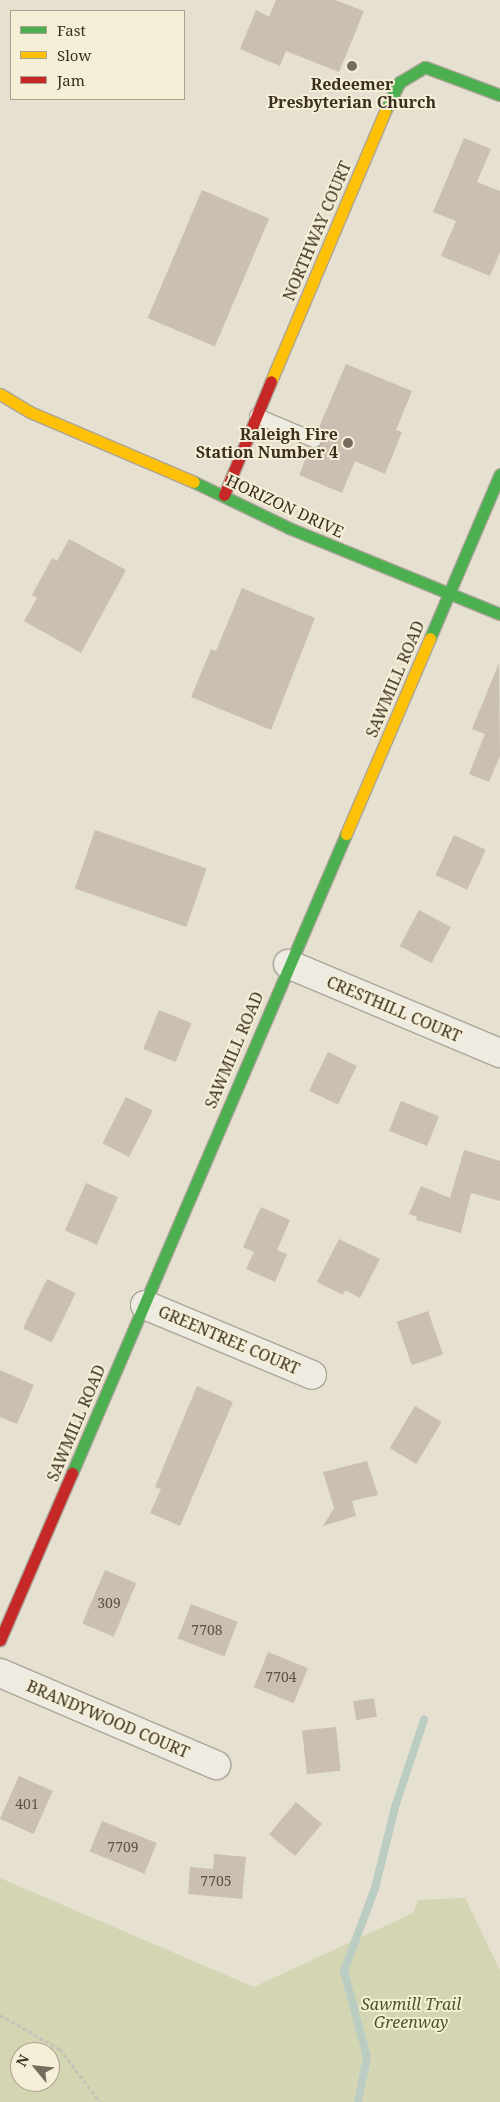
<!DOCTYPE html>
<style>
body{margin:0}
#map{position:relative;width:500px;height:2102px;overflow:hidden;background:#e6e0d0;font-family:"Noto Serif",serif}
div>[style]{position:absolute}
.green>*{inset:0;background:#d4d6b3}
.stream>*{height:8px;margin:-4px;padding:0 4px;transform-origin:4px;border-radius:4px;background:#bbccc2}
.building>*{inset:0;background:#cabfb1;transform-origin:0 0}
.path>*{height:3px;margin-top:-1.5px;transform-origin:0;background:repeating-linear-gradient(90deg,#c7c2b8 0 4px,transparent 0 6.5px)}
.roads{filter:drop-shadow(1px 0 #aca598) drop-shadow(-1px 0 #aca598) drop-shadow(0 1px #aca598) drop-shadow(0 -1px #aca598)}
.lane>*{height:14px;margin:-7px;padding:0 7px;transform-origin:7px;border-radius:7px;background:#eeebe2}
.street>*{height:28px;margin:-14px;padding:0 14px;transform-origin:14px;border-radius:14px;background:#eeebe2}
.fast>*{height:11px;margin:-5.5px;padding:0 5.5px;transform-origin:5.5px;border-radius:5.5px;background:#4caf50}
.slow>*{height:11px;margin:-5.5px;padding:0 5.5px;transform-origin:5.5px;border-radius:5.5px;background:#ffc107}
.jam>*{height:11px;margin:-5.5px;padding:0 5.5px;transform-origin:5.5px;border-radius:5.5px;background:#c62828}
.dots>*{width:14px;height:14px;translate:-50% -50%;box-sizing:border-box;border:2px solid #f6efd7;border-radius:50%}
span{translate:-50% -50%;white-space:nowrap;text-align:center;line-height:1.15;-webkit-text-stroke:4px #f6efd7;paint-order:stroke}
.number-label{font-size:14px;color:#5f5344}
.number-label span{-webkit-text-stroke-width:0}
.poi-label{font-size:16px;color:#3b2f20;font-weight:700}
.right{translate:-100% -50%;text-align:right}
.street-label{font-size:16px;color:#3b2f20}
.park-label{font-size:16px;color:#495826;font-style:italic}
.legend{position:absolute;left:10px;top:10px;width:175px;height:90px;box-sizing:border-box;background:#f6efd7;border:1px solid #aba28e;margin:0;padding:6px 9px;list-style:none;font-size:15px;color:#3b2f20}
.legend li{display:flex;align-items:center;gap:10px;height:25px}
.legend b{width:25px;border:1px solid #aba28e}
.north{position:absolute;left:10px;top:2042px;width:50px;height:50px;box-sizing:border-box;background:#f6efd7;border:1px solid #aba28e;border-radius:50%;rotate:298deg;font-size:14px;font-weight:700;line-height:20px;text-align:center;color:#3b2f20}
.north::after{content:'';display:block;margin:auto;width:18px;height:22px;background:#776d5e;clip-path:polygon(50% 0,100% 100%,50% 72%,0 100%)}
</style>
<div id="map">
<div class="green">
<div style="clip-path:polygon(evenodd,0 1878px,254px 1987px,413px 1913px,418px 1900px,465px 1898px,500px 1970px,500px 2102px,0 2102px,0 1878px,20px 2052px,50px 2052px,50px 2082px,20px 2082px,20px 2052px)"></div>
</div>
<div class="stream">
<div style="left:358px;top:2102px;width:46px;rotate:-78.7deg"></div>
<div style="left:367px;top:2057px;width:89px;rotate:-105deg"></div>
<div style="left:344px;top:1971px;width:89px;rotate:-69.5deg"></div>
<div style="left:375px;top:1888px;width:83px;rotate:-76.1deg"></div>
<div style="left:395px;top:1807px;width:92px;rotate:-71.6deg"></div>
</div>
<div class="building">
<div style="clip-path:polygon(276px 0,335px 0,364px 11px,339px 72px,286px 51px,280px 66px,240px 49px,256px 10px,269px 17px)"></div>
<div style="clip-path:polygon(464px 138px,491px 149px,477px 182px,500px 191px,500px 252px,490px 276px,441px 256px,456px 221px,433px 212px)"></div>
<div style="left:202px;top:190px;width:73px;height:139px;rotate:23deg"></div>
<div style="clip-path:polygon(346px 364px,412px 391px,396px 430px,402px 432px,385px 474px,355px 461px,342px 493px,299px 475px,310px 448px,322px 444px,323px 438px,317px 432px)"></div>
<div style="clip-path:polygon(69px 539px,126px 570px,81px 653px,24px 621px,37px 598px,32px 595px,52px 558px,57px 561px)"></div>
<div style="clip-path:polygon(242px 588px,315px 618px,271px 730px,191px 697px,211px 649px,216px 651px)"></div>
<div style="clip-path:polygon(499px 663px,500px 756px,489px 782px,469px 774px,485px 734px,472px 729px)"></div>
<div style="left:95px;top:830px;width:118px;height:62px;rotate:19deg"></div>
<div style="left:454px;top:835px;width:35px;height:44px;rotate:25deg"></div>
<div style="left:419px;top:910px;width:36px;height:41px;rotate:28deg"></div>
<div style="left:159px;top:1010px;width:35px;height:42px;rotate:22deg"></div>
<div style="left:328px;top:1052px;width:32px;height:43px;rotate:26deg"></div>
<div style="left:126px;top:1097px;width:30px;height:52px;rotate:27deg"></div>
<div style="left:401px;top:1101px;width:41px;height:32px;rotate:22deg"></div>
<div style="clip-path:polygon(464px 1150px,500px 1161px,500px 1201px,471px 1193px,461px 1233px,416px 1220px,417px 1217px,409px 1214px,421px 1186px,450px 1198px)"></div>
<div style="left:86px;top:1183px;width:35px;height:52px;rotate:24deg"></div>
<div style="clip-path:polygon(261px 1207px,290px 1220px,277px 1250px,287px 1254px,275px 1282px,246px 1269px,254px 1252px,243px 1247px)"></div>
<div style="clip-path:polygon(339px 1239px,380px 1259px,360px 1298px,345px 1290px,343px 1295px,317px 1282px)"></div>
<div style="left:47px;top:1279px;width:32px;height:55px;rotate:26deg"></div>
<div style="left:428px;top:1311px;width:46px;height:33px;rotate:71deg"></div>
<div style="clip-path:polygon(0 1370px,34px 1385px,17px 1424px,0 1417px)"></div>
<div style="clip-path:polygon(197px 1386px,233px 1402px,180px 1526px,150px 1513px,161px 1489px,155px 1487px)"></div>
<div style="left:415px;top:1406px;width:31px;height:49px;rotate:31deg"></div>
<div style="clip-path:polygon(367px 1461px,378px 1495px,352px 1501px,356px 1516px,323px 1526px,334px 1508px,323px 1472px)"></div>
<div style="left:105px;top:1570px;width:34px;height:58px;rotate:23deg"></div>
<div style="left:191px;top:1604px;width:50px;height:37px;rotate:21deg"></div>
<div style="left:268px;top:1652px;width:43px;height:38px;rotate:22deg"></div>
<div style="left:374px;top:1698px;width:19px;height:21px;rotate:81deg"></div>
<div style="left:336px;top:1727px;width:44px;height:34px;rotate:84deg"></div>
<div style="left:19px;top:1776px;width:37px;height:47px;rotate:24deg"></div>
<div style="left:296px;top:1802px;width:34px;height:42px;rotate:40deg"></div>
<div style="left:102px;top:1821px;width:59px;height:33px;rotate:22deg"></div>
<div style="clip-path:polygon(214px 1854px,246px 1857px,242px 1899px,188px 1894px,190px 1867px,213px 1869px)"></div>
</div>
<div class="path">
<div style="left:0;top:2015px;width:69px;rotate:29.5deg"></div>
<div style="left:60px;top:2049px;width:66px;rotate:53deg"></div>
</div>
<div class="roads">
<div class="lane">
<div style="left:257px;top:416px;width:62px;rotate:22.8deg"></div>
</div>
<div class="street">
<div style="left:288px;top:964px;width:230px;rotate:22.8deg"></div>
<div style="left:145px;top:1305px;width:181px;rotate:22.7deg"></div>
<div style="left:0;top:1673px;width:235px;rotate:23.1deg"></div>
</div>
<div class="fast">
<div style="left:385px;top:111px;width:33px;rotate:-63deg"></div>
<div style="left:400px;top:82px;width:29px;rotate:-31deg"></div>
<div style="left:425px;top:67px;width:80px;rotate:20.5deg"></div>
<div style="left:194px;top:482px;width:106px;rotate:25.8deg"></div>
<div style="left:289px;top:528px;width:228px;rotate:22.2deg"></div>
<div style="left:430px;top:638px;width:178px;rotate:-66.9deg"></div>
<div style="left:72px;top:1473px;width:695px;rotate:-66.79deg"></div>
</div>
<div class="slow">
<div style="left:271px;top:381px;width:293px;rotate:-67.1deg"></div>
<div style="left:0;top:394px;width:35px;rotate:31deg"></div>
<div style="left:30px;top:412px;width:178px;rotate:23.1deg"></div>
<div style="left:346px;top:834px;width:213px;rotate:-66.8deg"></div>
</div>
<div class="jam">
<div style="left:224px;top:495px;width:123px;rotate:-67.6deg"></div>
<div style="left:0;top:1640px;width:182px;rotate:-66.7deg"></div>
</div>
</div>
<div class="dots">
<div style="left:352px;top:66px;background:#776d5e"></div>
<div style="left:348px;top:443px;background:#776d5e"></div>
</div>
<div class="number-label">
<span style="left:109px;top:1603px">309</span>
<span style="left:207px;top:1630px">7708</span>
<span style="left:281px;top:1677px">7704</span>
<span style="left:27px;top:1804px">401</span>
<span style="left:123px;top:1847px">7709</span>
<span style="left:216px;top:1881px">7705</span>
</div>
<div class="poi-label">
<span style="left:352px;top:93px">Redeemer<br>Presbyterian Church</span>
<span class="right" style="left:338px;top:443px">Raleigh Fire<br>Station Number 4</span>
</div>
<div class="street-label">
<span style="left:317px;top:231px;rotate:-67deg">NORTHWAY COURT</span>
<span style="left:285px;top:506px;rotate:25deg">HORIZON DRIVE</span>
<span style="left:395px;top:679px;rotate:-67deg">SAWMILL ROAD</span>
<span style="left:394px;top:1009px;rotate:23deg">CRESTHILL COURT</span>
<span style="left:234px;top:1050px;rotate:-67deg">SAWMILL ROAD</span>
<span style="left:229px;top:1340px;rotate:23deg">GREENTREE COURT</span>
<span style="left:76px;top:1423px;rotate:-67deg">SAWMILL ROAD</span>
<span style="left:108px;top:1719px;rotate:23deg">BRANDYWOOD COURT</span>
</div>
<div class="park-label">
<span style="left:411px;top:2013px">Sawmill Trail<br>Greenway</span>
</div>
<ul class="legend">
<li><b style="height:6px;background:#4caf50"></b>Fast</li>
<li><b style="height:6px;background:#ffc107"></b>Slow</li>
<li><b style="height:6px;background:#c62828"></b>Jam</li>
</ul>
<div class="north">N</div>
</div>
